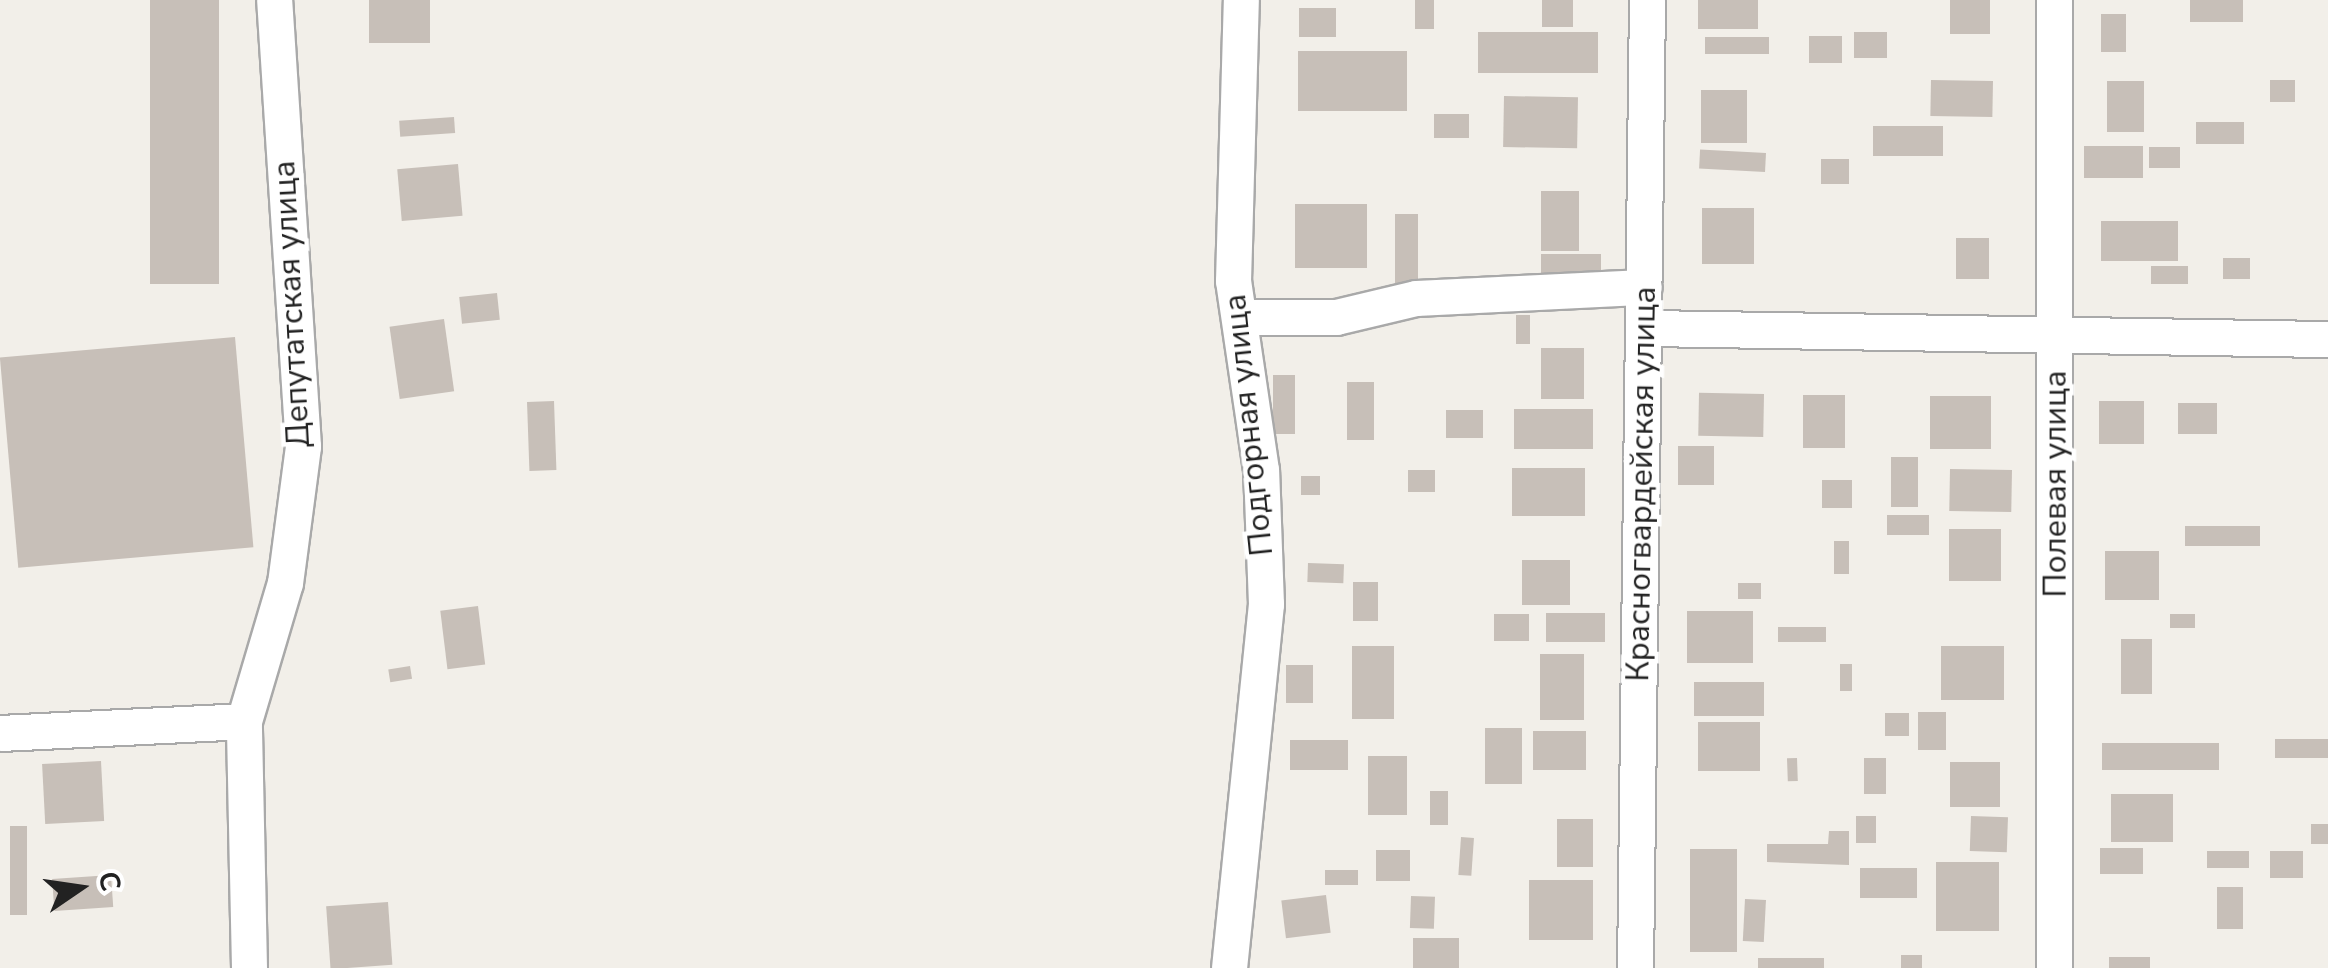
<!DOCTYPE html>
<meta charset="utf-8">
<style>
body{margin:0}
#map{position:relative;width:2328px;height:968px;overflow:hidden;background:#f2efe9;font-family:"Nunito Sans",sans-serif}
div>[style]{position:absolute}
.building>*{inset:0;background:#c7bfb8;transform-origin:0 0}
.roads{filter:drop-shadow(2px 0 #a9a9a9) drop-shadow(-2px 0 #a9a9a9) drop-shadow(0 2px #a9a9a9) drop-shadow(0 -2px #a9a9a9)}
.minor>*{height:35px;margin:-17.5px;padding:0 17.5px;transform-origin:17.5px;border-radius:17.5px;background:#fff}
span{translate:-50% -50%;white-space:nowrap;text-align:center;line-height:1.15;-webkit-text-stroke:9px #fff;paint-order:stroke}
.street-label{font-size:32px;color:#222}
.north{position:absolute;left:30px;top:838px;width:100px;height:100px;-webkit-text-stroke:8px #fff;paint-order:stroke;rotate:77deg;font-size:28px;font-weight:700;line-height:40px;text-align:center;color:#222}
.north::after{content:'';display:block;margin:auto;width:35px;height:45px;background:#222;clip-path:polygon(50% 0,100% 100%,50% 72%,0 100%)}
</style>
<div id="map">
<div class="building">
<div style="left:150px;top:0;width:69px;height:284px"></div>
<div style="left:369px;top:0;width:61px;height:43px"></div>
<div style="left:1415px;top:0;width:19px;height:29px"></div>
<div style="left:1542px;top:0;width:31px;height:27px"></div>
<div style="left:1698px;top:0;width:60px;height:29px"></div>
<div style="left:1950px;top:0;width:40px;height:34px"></div>
<div style="left:2190px;top:0;width:53px;height:22px"></div>
<div style="left:1299px;top:8px;width:37px;height:29px"></div>
<div style="left:2101px;top:14px;width:25px;height:38px"></div>
<div style="left:1478px;top:32px;width:120px;height:41px"></div>
<div style="left:1854px;top:32px;width:33px;height:26px"></div>
<div style="left:1809px;top:36px;width:33px;height:27px"></div>
<div style="left:1705px;top:37px;width:64px;height:17px"></div>
<div style="left:1298px;top:51px;width:109px;height:60px"></div>
<div style="left:1931px;top:80px;width:62px;height:36px;rotate:1deg"></div>
<div style="left:2270px;top:80px;width:25px;height:22px"></div>
<div style="left:2144px;top:81px;width:51px;height:37px;rotate:90deg"></div>
<div style="left:1701px;top:90px;width:46px;height:53px"></div>
<div style="left:1504px;top:96px;width:74px;height:51px;rotate:1deg"></div>
<div style="left:1434px;top:114px;width:35px;height:24px"></div>
<div style="left:454px;top:117px;width:16px;height:55px;rotate:86deg"></div>
<div style="left:2196px;top:122px;width:48px;height:22px"></div>
<div style="left:1873px;top:126px;width:70px;height:30px"></div>
<div style="left:2084px;top:146px;width:59px;height:32px"></div>
<div style="left:2149px;top:147px;width:31px;height:21px"></div>
<div style="left:1766px;top:153px;width:19px;height:66px;rotate:93deg"></div>
<div style="left:1821px;top:159px;width:28px;height:25px"></div>
<div style="left:458px;top:164px;width:52px;height:61px;rotate:85deg"></div>
<div style="left:1541px;top:191px;width:38px;height:60px"></div>
<div style="left:1295px;top:204px;width:72px;height:64px"></div>
<div style="left:1702px;top:208px;width:52px;height:56px"></div>
<div style="left:1395px;top:214px;width:23px;height:75px"></div>
<div style="left:2101px;top:221px;width:77px;height:40px"></div>
<div style="left:1956px;top:238px;width:33px;height:41px"></div>
<div style="left:1541px;top:254px;width:60px;height:32px"></div>
<div style="left:2223px;top:258px;width:27px;height:21px"></div>
<div style="left:2151px;top:266px;width:37px;height:18px"></div>
<div style="left:497px;top:293px;width:27px;height:38px;rotate:84deg"></div>
<div style="left:1516px;top:315px;width:14px;height:29px"></div>
<div style="left:444px;top:319px;width:73px;height:55px;rotate:82deg"></div>
<div style="left:235px;top:337px;width:211px;height:236px;rotate:85deg"></div>
<div style="left:1541px;top:348px;width:43px;height:51px"></div>
<div style="left:1273px;top:375px;width:22px;height:59px"></div>
<div style="left:1347px;top:382px;width:27px;height:58px"></div>
<div style="left:1764px;top:394px;width:43px;height:65px;rotate:91deg"></div>
<div style="left:1803px;top:395px;width:42px;height:53px"></div>
<div style="left:1991px;top:396px;width:53px;height:61px;rotate:90deg"></div>
<div style="left:554px;top:401px;width:69px;height:27px;rotate:88deg"></div>
<div style="left:2099px;top:401px;width:45px;height:43px"></div>
<div style="left:2178px;top:403px;width:39px;height:31px"></div>
<div style="left:1514px;top:409px;width:79px;height:40px"></div>
<div style="left:1446px;top:410px;width:37px;height:28px"></div>
<div style="left:1678px;top:446px;width:36px;height:39px"></div>
<div style="left:1891px;top:457px;width:27px;height:50px"></div>
<div style="left:1512px;top:468px;width:73px;height:48px"></div>
<div style="left:1950px;top:469px;width:62px;height:42px;rotate:1deg"></div>
<div style="left:1408px;top:470px;width:27px;height:22px"></div>
<div style="left:1301px;top:476px;width:19px;height:19px"></div>
<div style="left:1822px;top:480px;width:30px;height:28px"></div>
<div style="left:1887px;top:515px;width:42px;height:20px"></div>
<div style="left:2185px;top:526px;width:75px;height:20px"></div>
<div style="left:1949px;top:529px;width:52px;height:52px"></div>
<div style="left:1834px;top:541px;width:15px;height:33px"></div>
<div style="left:2105px;top:551px;width:54px;height:49px"></div>
<div style="left:1522px;top:560px;width:48px;height:45px"></div>
<div style="left:1308px;top:563px;width:36px;height:19px;rotate:2deg"></div>
<div style="left:1353px;top:582px;width:25px;height:39px"></div>
<div style="left:1738px;top:583px;width:23px;height:16px"></div>
<div style="left:478px;top:606px;width:59px;height:38px;rotate:83deg"></div>
<div style="left:1687px;top:611px;width:66px;height:52px"></div>
<div style="left:1546px;top:613px;width:59px;height:29px"></div>
<div style="left:1494px;top:614px;width:35px;height:27px"></div>
<div style="left:2170px;top:614px;width:25px;height:14px"></div>
<div style="left:1778px;top:627px;width:48px;height:15px"></div>
<div style="left:2121px;top:639px;width:31px;height:55px"></div>
<div style="left:1352px;top:646px;width:42px;height:73px"></div>
<div style="left:1941px;top:646px;width:63px;height:54px"></div>
<div style="left:1540px;top:654px;width:44px;height:66px"></div>
<div style="left:1840px;top:664px;width:12px;height:27px"></div>
<div style="left:1286px;top:665px;width:27px;height:38px"></div>
<div style="left:410px;top:666px;width:13px;height:22px;rotate:81deg"></div>
<div style="left:1694px;top:682px;width:70px;height:34px"></div>
<div style="left:1918px;top:712px;width:28px;height:38px"></div>
<div style="left:1885px;top:713px;width:24px;height:23px"></div>
<div style="left:1698px;top:722px;width:62px;height:49px"></div>
<div style="left:1485px;top:728px;width:37px;height:56px"></div>
<div style="left:1533px;top:731px;width:53px;height:39px"></div>
<div style="left:2275px;top:739px;width:53px;height:19px"></div>
<div style="left:1290px;top:740px;width:58px;height:30px"></div>
<div style="left:2102px;top:743px;width:117px;height:27px"></div>
<div style="left:1368px;top:756px;width:39px;height:59px"></div>
<div style="left:1797px;top:758px;width:23px;height:10px;rotate:88deg"></div>
<div style="left:1864px;top:758px;width:22px;height:36px"></div>
<div style="left:101px;top:761px;width:60px;height:59px;rotate:87deg"></div>
<div style="left:1950px;top:762px;width:50px;height:45px"></div>
<div style="left:1430px;top:791px;width:18px;height:34px"></div>
<div style="left:2111px;top:794px;width:62px;height:48px"></div>
<div style="left:1856px;top:816px;width:20px;height:27px"></div>
<div style="left:1971px;top:816px;width:37px;height:35px;rotate:2deg"></div>
<div style="left:1557px;top:819px;width:36px;height:48px"></div>
<div style="left:2311px;top:824px;width:17px;height:20px"></div>
<div style="left:10px;top:826px;width:17px;height:89px"></div>
<div style="clip-path:polygon(1829px 831px,1849px 831px,1849px 865px,1767px 862px,1767px 844px,1828px 844px)"></div>
<div style="left:1461px;top:837px;width:13px;height:38px;rotate:4deg"></div>
<div style="left:2100px;top:848px;width:43px;height:26px"></div>
<div style="left:1690px;top:849px;width:47px;height:103px"></div>
<div style="left:1376px;top:850px;width:34px;height:31px"></div>
<div style="left:2207px;top:851px;width:42px;height:17px"></div>
<div style="left:2270px;top:851px;width:33px;height:27px"></div>
<div style="left:1936px;top:862px;width:63px;height:69px"></div>
<div style="left:1860px;top:868px;width:57px;height:30px"></div>
<div style="left:1325px;top:870px;width:33px;height:15px"></div>
<div style="left:111px;top:875px;width:32px;height:59px;rotate:86deg"></div>
<div style="left:1529px;top:880px;width:64px;height:60px"></div>
<div style="left:2217px;top:887px;width:26px;height:42px"></div>
<div style="left:1326px;top:895px;width:38px;height:45px;rotate:83deg"></div>
<div style="left:1411px;top:896px;width:24px;height:32px;rotate:2deg"></div>
<div style="left:1745px;top:899px;width:21px;height:42px;rotate:3deg"></div>
<div style="left:388px;top:902px;width:63px;height:62px;rotate:86deg"></div>
<div style="left:1413px;top:938px;width:46px;height:30px"></div>
<div style="left:1901px;top:955px;width:21px;height:13px"></div>
<div style="left:2109px;top:957px;width:41px;height:11px"></div>
<div style="left:1758px;top:958px;width:66px;height:10px"></div>
</div>
<div class="roads">
<div class="minor">
<div style="left:2054px;top:0;width:968px;rotate:90deg"></div>
<div style="left:1240px;top:317px;width:96px"></div>
<div style="left:1336px;top:317px;width:82px;rotate:-13.4deg"></div>
<div style="left:1416px;top:298px;width:228px;rotate:-2.8deg"></div>
<div style="left:1647px;top:328px;width:681px;rotate:0.93deg"></div>
<div style="left:0;top:733px;width:244px;rotate:-2.8deg"></div>
<div style="left:249px;top:968px;width:247px;rotate:-91.2deg"></div>
<div style="left:244px;top:721px;width:144px;rotate:-73.5deg"></div>
<div style="left:285px;top:583px;width:138px;rotate:-82.5deg"></div>
<div style="left:303px;top:446px;width:447px;rotate:-93.7deg"></div>
<div style="left:1229px;top:968px;width:366px;rotate:-84.2deg"></div>
<div style="left:1266px;top:604px;width:134px;rotate:-92.1deg"></div>
<div style="left:1261px;top:470px;width:191px;rotate:-98.4deg"></div>
<div style="left:1233px;top:281px;width:281px;rotate:-88.4deg"></div>
<div style="left:1635px;top:968px;width:968px;rotate:-89.29deg"></div>
</div>
</div>
<div class="street-label">
<span style="left:292px;top:304px;rotate:-93deg">Депутатская улица</span>
<span style="left:1249px;top:425px;rotate:-96deg">Подгорная улица</span>
<span style="left:1642px;top:484px;rotate:-89deg">Красногвардейская улица</span>
<span style="left:2056px;top:484px;rotate:-90deg">Полевая улица</span>
</div>
<div class="north">С</div>
</div>
